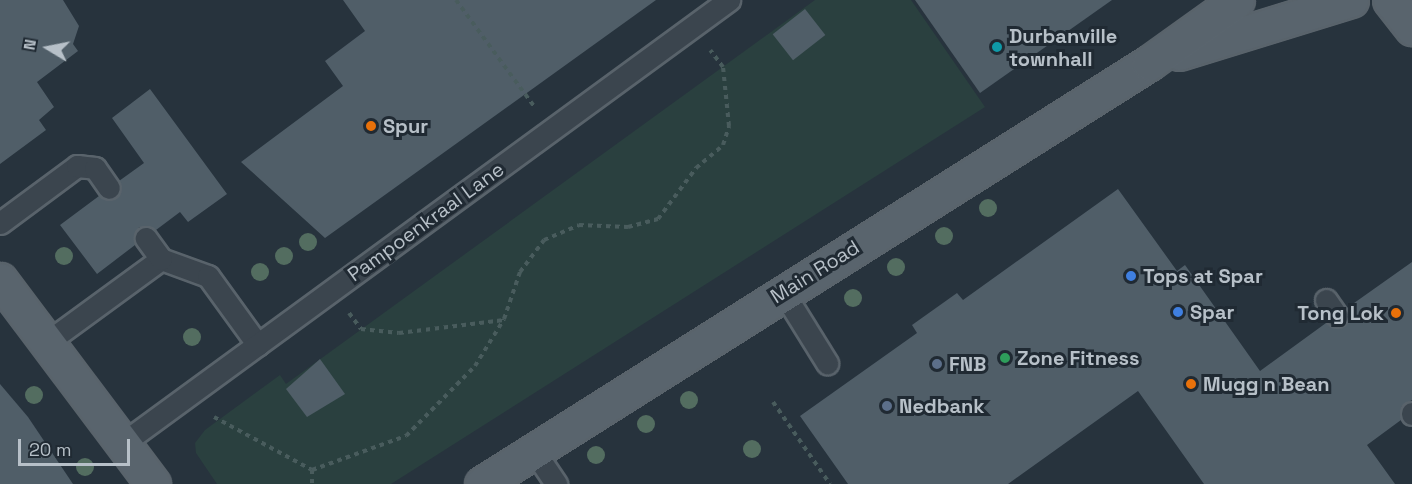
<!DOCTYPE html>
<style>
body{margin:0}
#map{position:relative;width:1412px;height:484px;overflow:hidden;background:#27333d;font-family:"Space Grotesk",sans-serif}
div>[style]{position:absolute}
.green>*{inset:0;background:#2a403f}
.building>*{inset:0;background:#505e68;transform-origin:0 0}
.path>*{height:4px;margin-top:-2px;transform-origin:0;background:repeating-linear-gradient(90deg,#495c5d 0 4.5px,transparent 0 9px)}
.roads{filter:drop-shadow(2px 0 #59636b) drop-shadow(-2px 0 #59636b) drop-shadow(0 2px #59636b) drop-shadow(0 -2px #59636b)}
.service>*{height:21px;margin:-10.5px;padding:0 10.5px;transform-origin:10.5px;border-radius:10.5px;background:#3b454e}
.primary>*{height:33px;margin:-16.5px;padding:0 16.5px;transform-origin:16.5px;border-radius:16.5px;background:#59646d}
.trees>*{width:18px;height:18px;margin:-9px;border-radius:50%;background:#536d60}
.dots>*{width:16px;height:16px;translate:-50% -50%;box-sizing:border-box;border:3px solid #202a33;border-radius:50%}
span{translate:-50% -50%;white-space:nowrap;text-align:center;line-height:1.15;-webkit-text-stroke:6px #202a33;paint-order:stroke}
.poi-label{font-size:20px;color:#b7c0c8;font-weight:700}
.left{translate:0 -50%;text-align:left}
.right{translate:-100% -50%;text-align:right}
.street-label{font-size:20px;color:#b7c0c8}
.north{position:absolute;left:18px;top:18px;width:60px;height:60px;-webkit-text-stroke:4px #202a33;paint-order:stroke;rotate:280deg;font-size:16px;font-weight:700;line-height:24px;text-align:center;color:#b7c0c8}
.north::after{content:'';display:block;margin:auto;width:21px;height:27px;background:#b7c0c8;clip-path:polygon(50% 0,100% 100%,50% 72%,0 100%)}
.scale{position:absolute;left:18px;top:439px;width:112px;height:27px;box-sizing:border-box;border:3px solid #b7c0c8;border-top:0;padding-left:8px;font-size:18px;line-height:21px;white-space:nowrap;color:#b7c0c8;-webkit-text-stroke:4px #202a33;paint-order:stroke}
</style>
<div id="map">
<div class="green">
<div style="clip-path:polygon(815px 0,911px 0,985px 107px,391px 484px,217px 484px,196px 453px,195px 443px,205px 430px,280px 375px,286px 384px)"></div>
</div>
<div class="building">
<div style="clip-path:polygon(0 0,63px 0,79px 26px,73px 44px,78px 51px,37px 82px,54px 107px,39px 120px,46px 130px,0 164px)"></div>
<div style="clip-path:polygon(343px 0,656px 0,325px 238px,241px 162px,343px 86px,325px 61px,365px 31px)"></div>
<div style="clip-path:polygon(915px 0,1112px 0,980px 93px)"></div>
<div style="left:805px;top:9px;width:33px;height:41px;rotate:52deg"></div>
<div style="clip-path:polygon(150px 89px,227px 194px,188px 222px,180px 212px,156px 230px,139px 227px,135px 245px,97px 274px,60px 225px,99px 196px,117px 198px,119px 181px,144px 163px,112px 118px)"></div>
<div style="clip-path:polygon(1118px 189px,1177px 271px,1185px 265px,1260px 371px,1326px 323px,1345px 326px,1347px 308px,1412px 262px,1412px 400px,1401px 407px,1401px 420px,1367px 445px,1395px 484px,1204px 484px,1138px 391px,1008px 484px,848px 484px,800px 416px,917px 333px,912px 325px,957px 293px,963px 300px)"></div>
<div style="clip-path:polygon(320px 359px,345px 394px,307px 417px,286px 389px)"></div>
<div style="clip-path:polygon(0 384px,28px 417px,73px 484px,0 484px)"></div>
</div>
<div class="path">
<div style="left:456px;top:0;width:132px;rotate:53.7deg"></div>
<div style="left:349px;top:313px;width:20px;rotate:53deg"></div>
<div style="left:361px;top:329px;width:38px;rotate:6deg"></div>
<div style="left:399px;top:333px;width:106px;rotate:-7.1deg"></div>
<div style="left:773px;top:402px;width:100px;rotate:55.2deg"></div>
<div style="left:214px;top:417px;width:111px;rotate:28.4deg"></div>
<div style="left:312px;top:470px;width:100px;rotate:-19.9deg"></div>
<div style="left:406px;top:436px;width:98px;rotate:-45.4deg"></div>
<div style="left:475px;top:366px;width:55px;rotate:-58.3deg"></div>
<div style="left:504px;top:319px;width:50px;rotate:-71.2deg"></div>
<div style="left:520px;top:272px;width:40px;rotate:-53deg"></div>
<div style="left:544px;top:240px;width:38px;rotate:-23deg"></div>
<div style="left:579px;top:225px;width:49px;rotate:2.3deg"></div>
<div style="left:628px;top:227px;width:31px;rotate:-15deg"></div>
<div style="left:658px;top:219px;width:64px;rotate:-53.3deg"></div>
<div style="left:696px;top:168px;width:35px;rotate:-40deg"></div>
<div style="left:723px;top:145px;width:20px;rotate:-72deg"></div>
<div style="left:729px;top:126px;width:59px;rotate:-95.8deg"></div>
<div style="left:723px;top:67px;width:21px;rotate:-127deg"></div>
<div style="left:312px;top:470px;width:14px;rotate:90deg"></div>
</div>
<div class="roads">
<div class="service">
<div style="left:0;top:223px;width:96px;rotate:-36.5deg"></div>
<div style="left:77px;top:166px;width:18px;rotate:6deg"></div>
<div style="left:95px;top:168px;width:24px;rotate:55deg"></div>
<div style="left:161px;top:259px;width:50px;rotate:19.9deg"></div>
<div style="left:208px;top:276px;width:85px;rotate:54.1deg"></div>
<div style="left:783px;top:292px;width:84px;rotate:58.2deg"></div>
<div style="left:1326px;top:300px;width:19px;rotate:55deg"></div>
<div style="left:46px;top:343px;width:142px;rotate:-36.1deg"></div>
<div style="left:161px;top:259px;width:26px;rotate:-126deg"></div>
<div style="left:1412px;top:413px;width:1px;rotate:90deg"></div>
<div style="left:123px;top:443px;width:751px;rotate:-36.17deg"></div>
<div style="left:534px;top:451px;width:40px;rotate:56deg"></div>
</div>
<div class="primary">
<div style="left:1390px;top:0;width:36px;rotate:52deg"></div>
<div style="left:1179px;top:53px;width:180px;rotate:-17.1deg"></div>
<div style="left:0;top:280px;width:255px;rotate:53.1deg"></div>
<div style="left:482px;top:484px;width:789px;rotate:-32.26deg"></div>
<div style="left:1149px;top:63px;width:108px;rotate:-35.6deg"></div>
</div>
</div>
<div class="trees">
<div style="left:988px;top:208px"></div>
<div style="left:944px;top:236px"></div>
<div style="left:308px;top:242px"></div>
<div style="left:64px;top:256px"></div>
<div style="left:284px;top:256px"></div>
<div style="left:896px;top:267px"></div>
<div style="left:260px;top:272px"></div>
<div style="left:853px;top:298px"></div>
<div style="left:192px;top:337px"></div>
<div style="left:34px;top:395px"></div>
<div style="left:689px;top:400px"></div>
<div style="left:646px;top:424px"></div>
<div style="left:752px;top:449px"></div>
<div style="left:596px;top:455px"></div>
<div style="left:85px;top:467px"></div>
</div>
<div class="dots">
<div style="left:997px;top:47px;background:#0f9aa8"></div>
<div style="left:371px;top:126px;background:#e8710a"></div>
<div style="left:1131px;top:276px;background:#3f7fe0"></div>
<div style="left:1178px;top:312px;background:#3f7fe0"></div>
<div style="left:1396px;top:313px;background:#e8710a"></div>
<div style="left:1005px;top:358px;background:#2e9e5b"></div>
<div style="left:937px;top:364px;background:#5c6f8a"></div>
<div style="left:1191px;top:384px;background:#e8710a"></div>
<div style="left:887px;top:406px;background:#5c6f8a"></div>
</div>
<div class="poi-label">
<span class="left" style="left:1009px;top:48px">Durbanville<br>townhall</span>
<span class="left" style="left:383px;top:126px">Spur</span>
<span class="left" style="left:1143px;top:276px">Tops at Spar</span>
<span class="left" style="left:1190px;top:312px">Spar</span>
<span class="right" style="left:1384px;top:313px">Tong Lok</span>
<span class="left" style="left:1017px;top:358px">Zone Fitness</span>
<span class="left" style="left:949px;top:364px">FNB</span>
<span class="left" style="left:1203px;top:384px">Mugg n Bean</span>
<span class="left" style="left:899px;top:406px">Nedbank</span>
</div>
<div class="street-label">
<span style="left:426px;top:222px;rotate:-36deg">Pampoenkraal Lane</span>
<span style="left:815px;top:272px;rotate:-32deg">Main Road</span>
</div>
<div class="north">N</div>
<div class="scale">20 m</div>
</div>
